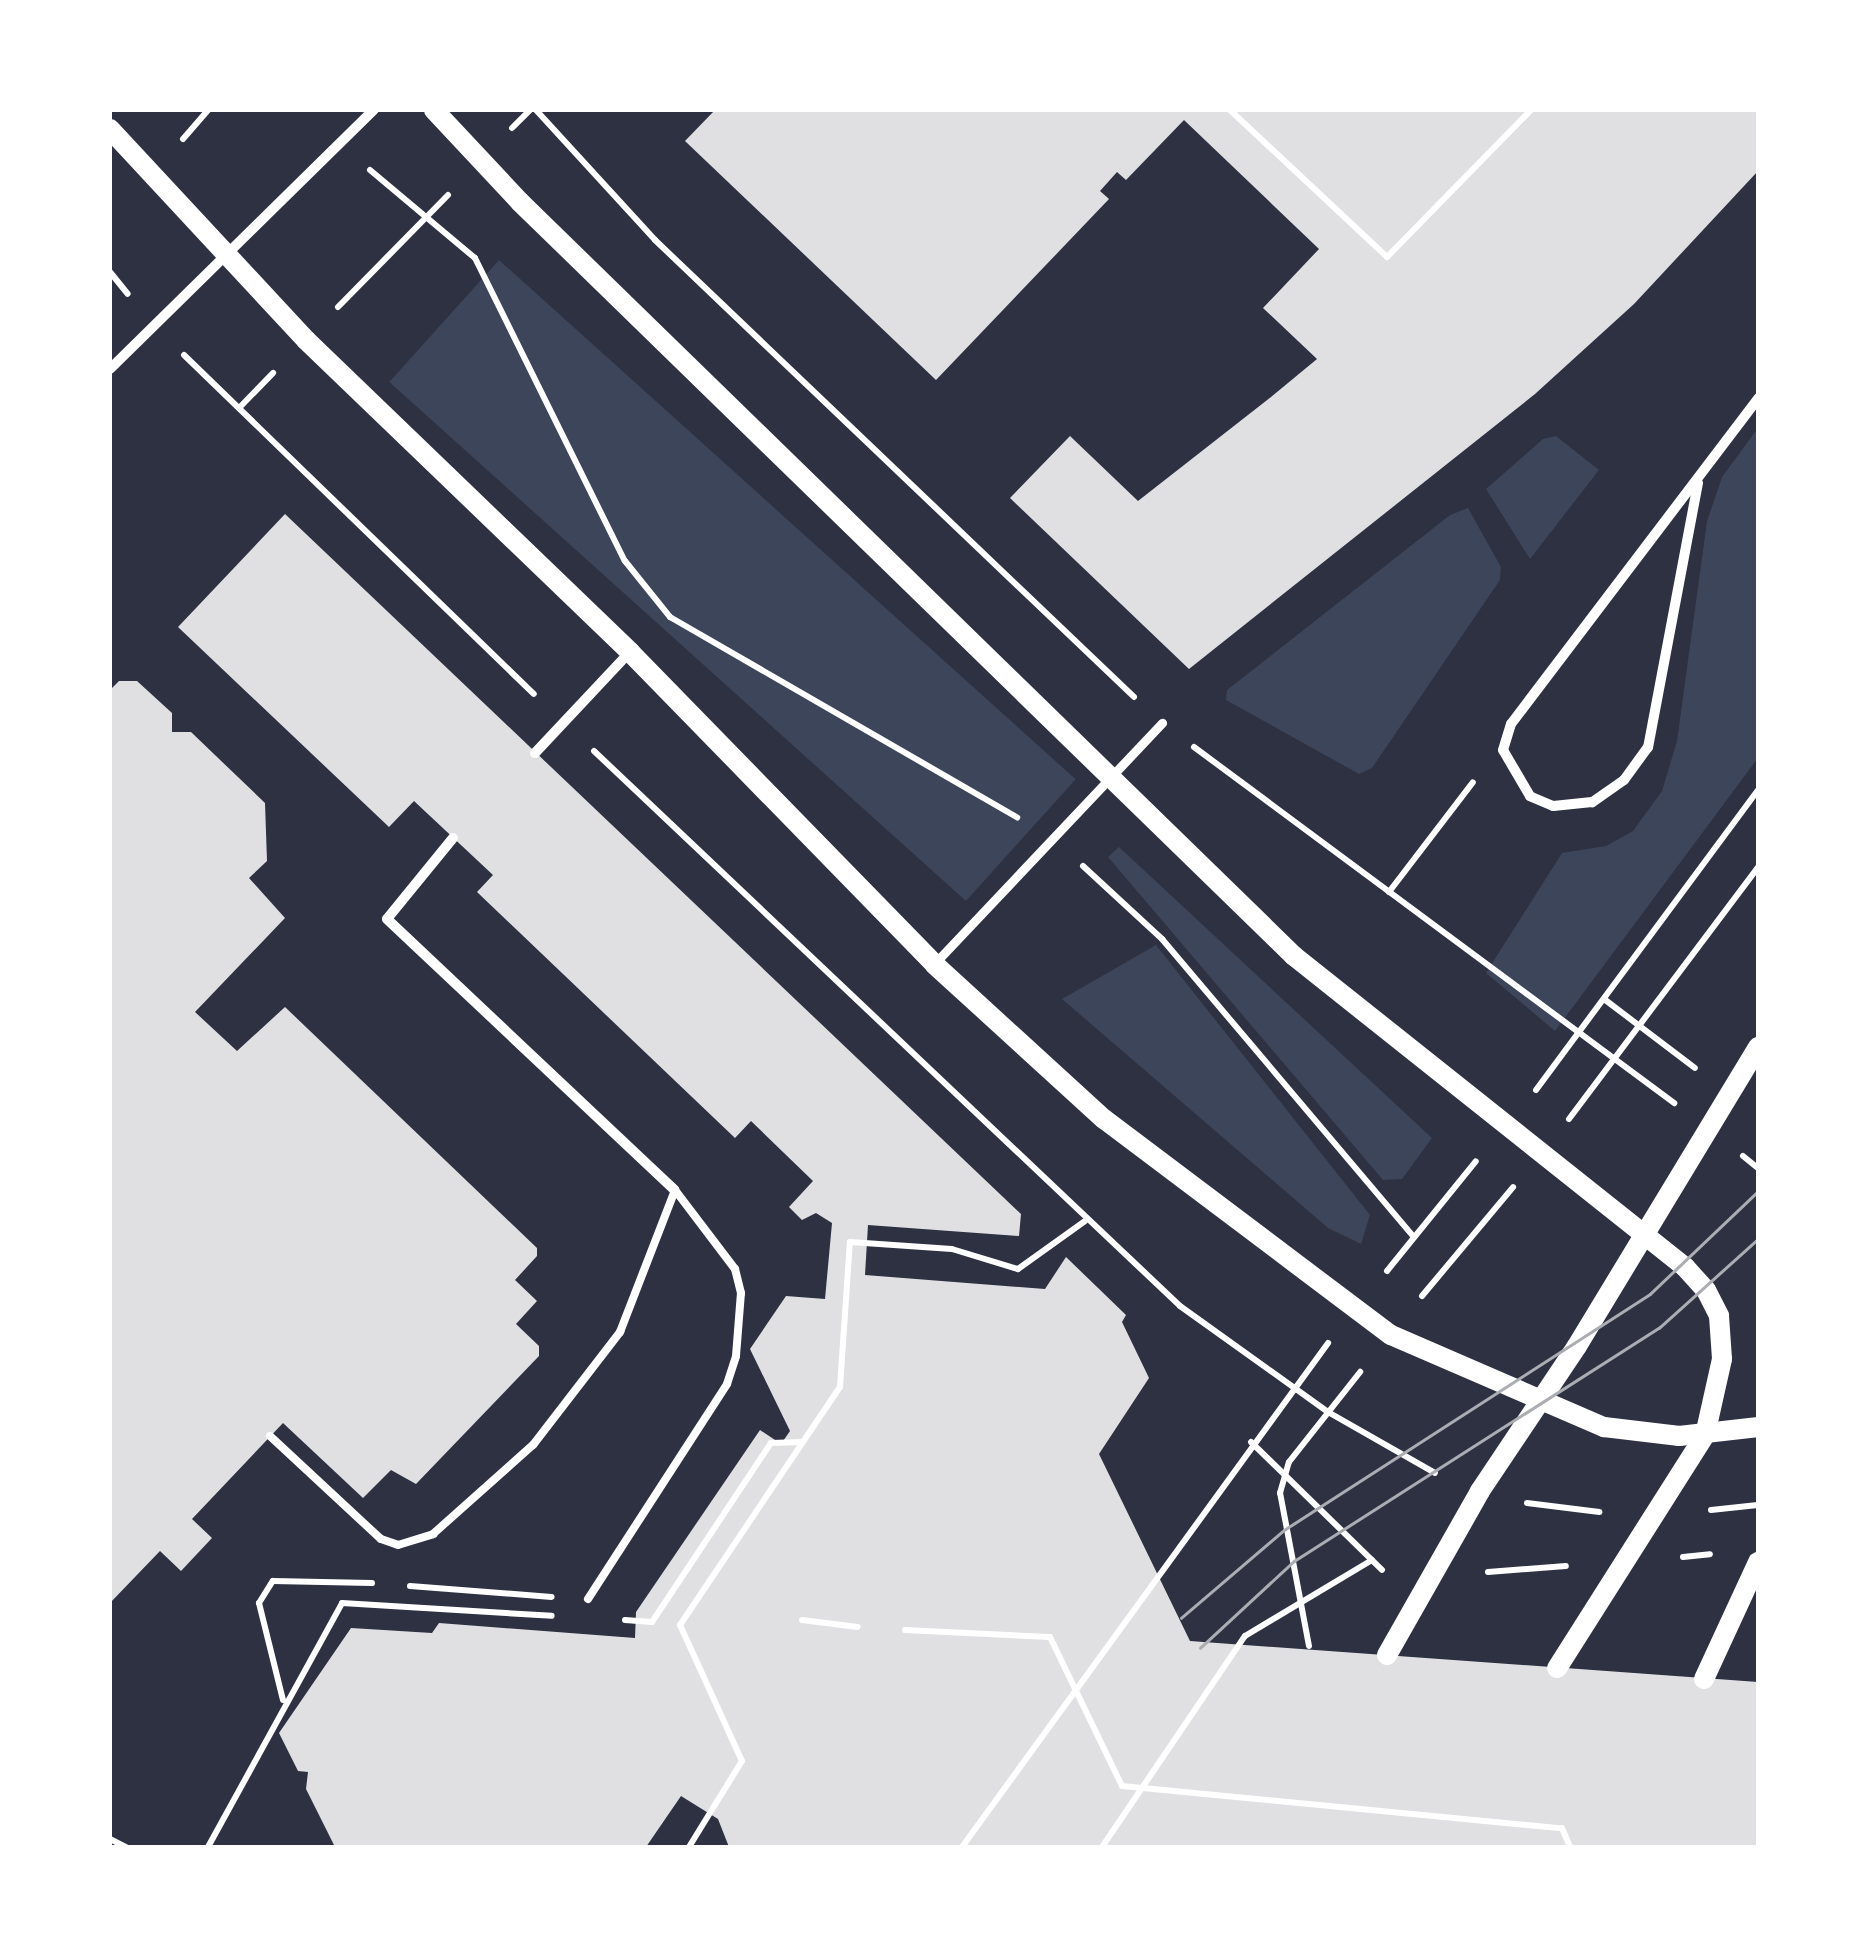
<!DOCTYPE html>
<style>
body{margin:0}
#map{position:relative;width:1868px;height:1957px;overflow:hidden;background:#2d3142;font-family:"Roboto Serif",serif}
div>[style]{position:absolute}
.green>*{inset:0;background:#3c4559;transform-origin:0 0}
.building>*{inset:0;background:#e0e0e3}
.path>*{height:6px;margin:-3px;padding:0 3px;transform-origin:3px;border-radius:3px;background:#fff}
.service>*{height:8px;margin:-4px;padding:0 4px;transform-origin:4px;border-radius:4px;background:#fff}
.pedestrian>*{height:9px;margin:-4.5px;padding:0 4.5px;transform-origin:4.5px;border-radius:4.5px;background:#fff}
.minor>*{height:10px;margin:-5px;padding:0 5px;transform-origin:5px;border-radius:5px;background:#fff}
.secondary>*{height:20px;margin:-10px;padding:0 10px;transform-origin:10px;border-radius:10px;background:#fff}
.tram>*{height:2.5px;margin:-1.25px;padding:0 1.25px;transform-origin:1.25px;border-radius:1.25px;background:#abadb3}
span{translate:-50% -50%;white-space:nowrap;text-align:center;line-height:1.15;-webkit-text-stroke:9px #fff;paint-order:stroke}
.frame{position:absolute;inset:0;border:112px solid #fff;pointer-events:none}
</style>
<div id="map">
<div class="green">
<div style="left:499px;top:260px;width:776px;height:164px;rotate:42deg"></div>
<div style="clip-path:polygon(1758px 428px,1758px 758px,1555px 1031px,1486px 973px,1562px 853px,1606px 846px,1633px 831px,1662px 791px,1677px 741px,1707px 521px,1722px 477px)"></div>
<div style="clip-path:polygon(1556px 436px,1599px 470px,1530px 559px,1486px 489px,1543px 439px)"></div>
<div style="clip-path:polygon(1468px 508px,1501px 567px,1500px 580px,1372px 768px,1359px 774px,1226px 700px,1227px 690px,1450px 515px)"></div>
<div style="clip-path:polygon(1119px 847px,1432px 1138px,1402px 1179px,1383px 1180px,1108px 857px)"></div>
<div style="clip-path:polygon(1156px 945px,1370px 1215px,1361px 1244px,1328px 1228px,1062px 999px)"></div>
</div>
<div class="building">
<div style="clip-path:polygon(715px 110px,1758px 110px,1758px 171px,1634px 304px,1535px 394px,1189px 669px,1010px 498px,1070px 436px,1138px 501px,1271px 397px,1317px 359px,1263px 308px,1319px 249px,1184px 120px,1126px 180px,1117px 172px,1100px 191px,1109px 199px,936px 380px,685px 141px)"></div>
<div style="clip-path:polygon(285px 514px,1021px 1214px,1019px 1236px,868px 1225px,865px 1275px,1045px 1289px,1066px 1257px,1126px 1315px,1122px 1322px,1149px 1378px,1099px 1454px,1190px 1641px,1758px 1682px,1758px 1847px,729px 1847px,718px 1819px,681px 1796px,646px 1847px,335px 1847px,306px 1789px,308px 1772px,298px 1771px,279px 1733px,351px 1628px,432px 1633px,439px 1623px,635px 1638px,636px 1612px,760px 1430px,781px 1444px,790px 1431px,750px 1349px,786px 1296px,825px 1299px,832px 1223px,816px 1213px,802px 1220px,789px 1207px,813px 1181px,751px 1121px,735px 1138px,477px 892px,493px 875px,414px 801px,389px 827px,178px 627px)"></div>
<div style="clip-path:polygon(119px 681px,137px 681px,172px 713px,172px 732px,191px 732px,265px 803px,267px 861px,249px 878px,285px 918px,195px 1012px,237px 1051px,285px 1007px,537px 1248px,537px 1256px,515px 1280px,537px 1301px,516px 1324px,539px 1346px,539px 1356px,416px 1484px,391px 1470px,363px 1498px,283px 1423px,192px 1519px,212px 1538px,181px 1571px,160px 1551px,110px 1603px,110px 690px)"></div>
</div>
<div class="path">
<div style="left:536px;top:110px;width:176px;rotate:47.5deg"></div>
<div style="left:655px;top:240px;width:662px;rotate:43.65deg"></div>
<div style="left:1230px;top:110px;width:215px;rotate:43.1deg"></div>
<div style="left:1387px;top:257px;width:206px;rotate:-45.6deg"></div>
<div style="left:512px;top:128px;width:25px;rotate:-45deg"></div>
<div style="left:183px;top:139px;width:38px;rotate:-49deg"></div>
<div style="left:370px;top:170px;width:137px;rotate:40deg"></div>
<div style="left:475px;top:258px;width:338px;rotate:63.7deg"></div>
<div style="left:625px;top:561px;width:72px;rotate:51.2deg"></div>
<div style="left:670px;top:617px;width:401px;rotate:30deg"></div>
<div style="left:110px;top:272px;width:28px;rotate:51deg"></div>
<div style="left:338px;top:307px;width:157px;rotate:-45.5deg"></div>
<div style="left:184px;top:355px;width:487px;rotate:44.1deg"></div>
<div style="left:239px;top:408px;width:49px;rotate:-45.8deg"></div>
<div style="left:1194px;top:747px;width:598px;rotate:36.56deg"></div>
<div style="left:594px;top:751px;width:807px;rotate:43.44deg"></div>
<div style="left:1180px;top:1306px;width:182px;rotate:35.6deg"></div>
<div style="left:1328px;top:1412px;width:123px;rotate:29.7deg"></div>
<div style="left:1083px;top:866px;width:108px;rotate:42.7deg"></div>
<div style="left:1162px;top:939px;width:390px;rotate:49.8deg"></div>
<div style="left:1389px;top:892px;width:138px;rotate:-52.6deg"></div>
<div style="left:1604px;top:999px;width:114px;rotate:37.2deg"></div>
<div style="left:1536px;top:1090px;width:373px;rotate:-53.5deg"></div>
<div style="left:1569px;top:1119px;width:315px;rotate:-53.1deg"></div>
<div style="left:1743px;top:1156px;width:19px;rotate:39deg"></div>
<div style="left:1387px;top:1271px;width:141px;rotate:-51deg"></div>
<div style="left:1422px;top:1296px;width:142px;rotate:-50.1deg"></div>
<div style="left:1251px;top:1442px;width:183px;rotate:44.3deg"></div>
<div style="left:1527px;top:1503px;width:73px;rotate:7.1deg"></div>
<div style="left:1711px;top:1510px;width:47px;rotate:-6.1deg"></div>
<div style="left:1683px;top:1557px;width:27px;rotate:-6deg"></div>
<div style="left:1488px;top:1572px;width:78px;rotate:-4.4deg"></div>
<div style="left:410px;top:1586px;width:142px;rotate:4.4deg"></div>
<div style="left:625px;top:1620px;width:27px;rotate:4deg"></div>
<div style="left:652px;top:1622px;width:215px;rotate:-56.4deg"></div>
<div style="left:771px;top:1443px;width:30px;rotate:-2deg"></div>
<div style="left:802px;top:1620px;width:56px;rotate:7.1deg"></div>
<div style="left:905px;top:1630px;width:145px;rotate:2.8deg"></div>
<div style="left:1050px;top:1637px;width:165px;rotate:64.2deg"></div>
<div style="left:1122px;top:1786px;width:442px;rotate:5.5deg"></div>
<div style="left:1562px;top:1828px;width:21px;rotate:67deg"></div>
<div style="left:1309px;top:1646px;width:156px;rotate:-100.7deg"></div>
<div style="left:1280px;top:1493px;width:32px;rotate:-74deg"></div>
<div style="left:1289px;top:1462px;width:115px;rotate:-51.7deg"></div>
<div style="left:283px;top:1700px;width:100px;rotate:-103.9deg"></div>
<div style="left:259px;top:1603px;width:26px;rotate:-58deg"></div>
<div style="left:273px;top:1581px;width:99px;rotate:1.2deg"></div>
<div style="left:110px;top:1839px;width:18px;rotate:27deg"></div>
<div style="left:208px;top:1847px;width:278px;rotate:-61.2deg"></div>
<div style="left:342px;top:1603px;width:210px;rotate:3.5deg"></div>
<div style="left:689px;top:1847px;width:101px;rotate:-58.4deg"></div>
<div style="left:742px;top:1761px;width:149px;rotate:-114.5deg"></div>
<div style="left:680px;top:1625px;width:287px;rotate:-56.1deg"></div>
<div style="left:840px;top:1387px;width:145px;rotate:-86.1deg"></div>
<div style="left:850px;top:1242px;width:102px;rotate:3.9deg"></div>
<div style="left:952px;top:1249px;width:69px;rotate:16.9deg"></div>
<div style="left:1018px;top:1269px;width:82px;rotate:-35.6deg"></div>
<div style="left:962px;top:1847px;width:623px;rotate:-54.01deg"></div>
<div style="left:1102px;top:1847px;width:255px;rotate:-55.9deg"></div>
<div style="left:1245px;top:1636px;width:148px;rotate:-30.9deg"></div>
</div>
<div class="service">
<div style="left:270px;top:1436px;width:151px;rotate:42.9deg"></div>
<div style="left:381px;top:1539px;width:18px;rotate:19deg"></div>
<div style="left:398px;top:1545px;width:37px;rotate:-17deg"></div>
<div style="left:433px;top:1534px;width:134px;rotate:-41.7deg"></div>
<div style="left:533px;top:1445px;width:143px;rotate:-52.4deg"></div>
<div style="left:620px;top:1332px;width:152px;rotate:-68.8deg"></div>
<div style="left:588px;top:1599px;width:256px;rotate:-57.1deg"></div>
<div style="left:727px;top:1384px;width:29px;rotate:-72deg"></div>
<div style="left:736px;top:1356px;width:63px;rotate:-85.5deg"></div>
<div style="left:741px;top:1293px;width:25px;rotate:-104deg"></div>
<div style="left:735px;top:1269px;width:99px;rotate:-127.2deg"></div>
</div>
<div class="pedestrian">
<div style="left:934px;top:964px;width:332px;rotate:-46.6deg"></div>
</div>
<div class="minor">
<div style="left:110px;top:369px;width:370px;rotate:-44.5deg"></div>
<div style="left:1698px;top:483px;width:269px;rotate:100.7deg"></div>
<div style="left:1648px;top:747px;width:41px;rotate:126deg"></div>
<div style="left:1624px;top:780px;width:39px;rotate:145deg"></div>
<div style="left:1592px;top:802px;width:39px;rotate:174deg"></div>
<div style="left:1553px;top:806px;width:25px;rotate:-157deg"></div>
<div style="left:1530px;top:796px;width:53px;rotate:-120.4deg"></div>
<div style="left:1503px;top:750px;width:27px;rotate:-73deg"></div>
<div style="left:1511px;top:724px;width:409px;rotate:-52.8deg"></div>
<div style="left:535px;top:753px;width:139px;rotate:-46.8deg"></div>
<div style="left:453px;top:838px;width:104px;rotate:129.2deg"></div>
<div style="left:387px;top:919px;width:395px;rotate:43.3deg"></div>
</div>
<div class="secondary">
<div style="left:434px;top:110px;width:126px;rotate:46.9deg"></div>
<div style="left:520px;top:202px;width:1081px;rotate:44.25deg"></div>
<div style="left:1294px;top:956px;width:500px;rotate:38.5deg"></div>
<div style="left:1685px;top:1267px;width:31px;rotate:48deg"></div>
<div style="left:1706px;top:1290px;width:29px;rotate:63deg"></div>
<div style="left:1719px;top:1316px;width:43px;rotate:86deg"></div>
<div style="left:1722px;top:1359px;width:78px;rotate:102.6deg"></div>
<div style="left:1705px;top:1435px;width:276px;rotate:122.4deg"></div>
<div style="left:110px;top:129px;width:288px;rotate:47.1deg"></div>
<div style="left:306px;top:340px;width:450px;rotate:43.9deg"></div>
<div style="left:630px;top:652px;width:436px;rotate:45.7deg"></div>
<div style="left:934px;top:964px;width:230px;rotate:42.4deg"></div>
<div style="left:1104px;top:1119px;width:359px;rotate:37deg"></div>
<div style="left:1391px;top:1335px;width:232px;rotate:23.4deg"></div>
<div style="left:1604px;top:1427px;width:76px;rotate:6.8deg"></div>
<div style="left:1679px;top:1436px;width:80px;rotate:-6.5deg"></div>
<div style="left:1387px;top:1655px;width:189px;rotate:-60.4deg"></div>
<div style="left:1480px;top:1491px;width:174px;rotate:-56.2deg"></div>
<div style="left:1577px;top:1346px;width:350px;rotate:-58.8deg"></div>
<div style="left:1704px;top:1679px;width:129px;rotate:-65.2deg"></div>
</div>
<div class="tram">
<div style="left:1181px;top:1618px;width:135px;rotate:-40.5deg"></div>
<div style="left:1284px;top:1530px;width:435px;rotate:-32.8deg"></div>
<div style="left:1650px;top:1294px;width:149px;rotate:-43.6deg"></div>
<div style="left:1200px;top:1648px;width:128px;rotate:-42.8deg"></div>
<div style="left:1294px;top:1561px;width:433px;rotate:-32.6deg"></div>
<div style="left:1659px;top:1328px;width:133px;rotate:-42deg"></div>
</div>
<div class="frame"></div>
</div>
